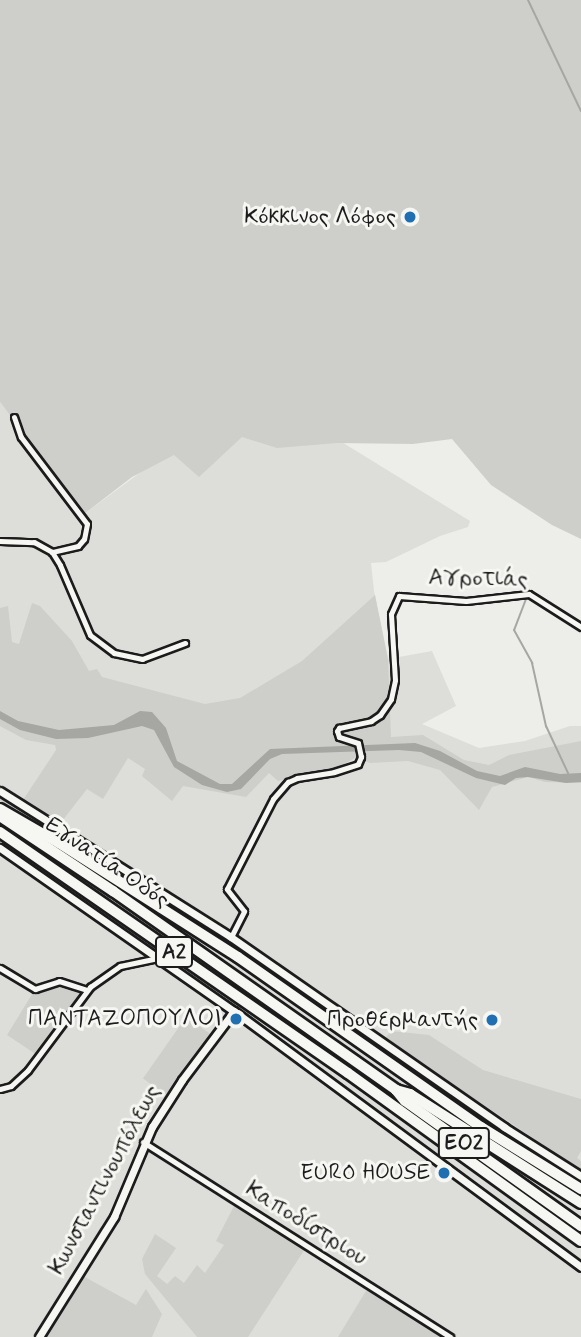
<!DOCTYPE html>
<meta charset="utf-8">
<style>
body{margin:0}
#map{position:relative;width:581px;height:1337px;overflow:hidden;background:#edede9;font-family:Mynerve,sans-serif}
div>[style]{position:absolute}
.built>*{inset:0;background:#ddddda}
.green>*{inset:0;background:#cececb;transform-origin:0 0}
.water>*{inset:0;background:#a6a6a3}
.stream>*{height:2px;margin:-1px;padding:0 1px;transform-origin:1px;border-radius:1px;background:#a6a6a3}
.roads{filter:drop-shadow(2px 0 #1c1c1c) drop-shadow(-2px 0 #1c1c1c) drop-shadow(0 2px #1c1c1c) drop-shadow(0 -2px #1c1c1c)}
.minor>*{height:5px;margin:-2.5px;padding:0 2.5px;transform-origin:2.5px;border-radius:2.5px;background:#f6f6f2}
.tertiary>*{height:7px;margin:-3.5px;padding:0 3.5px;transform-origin:3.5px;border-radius:3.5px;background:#f6f6f2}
.trunk>*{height:10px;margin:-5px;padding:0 5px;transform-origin:5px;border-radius:5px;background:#f6f6f2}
.motorway>*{height:10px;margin:-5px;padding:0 5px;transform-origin:5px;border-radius:5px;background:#f6f6f2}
.dots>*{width:19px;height:19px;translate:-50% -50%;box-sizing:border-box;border:4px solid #f6f6f2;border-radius:50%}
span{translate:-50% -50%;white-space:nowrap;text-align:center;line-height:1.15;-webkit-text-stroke:6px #f6f6f2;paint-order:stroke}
.shield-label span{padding:2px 5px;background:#f6f6f2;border:2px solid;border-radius:5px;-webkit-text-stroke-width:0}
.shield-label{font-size:21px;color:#1c1c1c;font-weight:700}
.poi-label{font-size:23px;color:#1c1c1c}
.right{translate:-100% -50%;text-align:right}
.street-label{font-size:23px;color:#1c1c1c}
</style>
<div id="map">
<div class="built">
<div style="clip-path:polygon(0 402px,84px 514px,179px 444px,306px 420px,470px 521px,468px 527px,440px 536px,386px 562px,371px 563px,374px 591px,388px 659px,432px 651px,456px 706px,422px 724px,479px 748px,525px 741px,570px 726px,581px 726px,581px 1337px,0 1337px)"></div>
</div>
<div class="green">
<div style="clip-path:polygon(0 0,581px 0,581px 539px,552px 525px,491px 485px,452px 439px,413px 444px,337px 443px,277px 448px,242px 437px,199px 477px,174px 455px,132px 477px,84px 514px,0 402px)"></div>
<div style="clip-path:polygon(375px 595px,388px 659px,391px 737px,423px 735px,464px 760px,489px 765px,509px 755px,581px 741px,581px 783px,545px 782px,528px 777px,492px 787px,479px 810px,440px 770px,408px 761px,370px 763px,356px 757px,341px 766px,278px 781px,269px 773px,246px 797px,183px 786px,172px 801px,142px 776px,145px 769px,128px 758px,103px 799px,87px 789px,59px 825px,23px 800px,56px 750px,55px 745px,26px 740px,0 726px,0 608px,8px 606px,12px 642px,19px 644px,32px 603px,40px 606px,72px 641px,89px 671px,97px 669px,102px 677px,205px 704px,240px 698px,302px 661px)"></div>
<div style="clip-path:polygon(0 794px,108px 867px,250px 957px,247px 960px,0 801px)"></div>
<div style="clip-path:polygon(56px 981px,70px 984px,82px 994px,37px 1055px,7px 1035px,34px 991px,47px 990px)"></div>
<div style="left:186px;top:1017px;width:32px;height:75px;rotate:35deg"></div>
<div style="clip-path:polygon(391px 1031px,429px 1035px,483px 1070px,581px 1099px,581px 1151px,577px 1158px,581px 1161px,581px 1170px,385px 1039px)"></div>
<div style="clip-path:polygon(234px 1206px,305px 1249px,248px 1337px,197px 1337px,145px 1274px,142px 1259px,155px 1234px,176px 1248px,157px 1276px,167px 1284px,175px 1276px,184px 1283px,197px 1265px,205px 1273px,224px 1245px,216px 1241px)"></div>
<div style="clip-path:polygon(83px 1276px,136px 1305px,146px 1289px,162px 1314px,152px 1337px,46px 1337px)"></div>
<div style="clip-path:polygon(369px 1286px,443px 1337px,338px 1337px)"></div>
</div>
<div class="water">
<div style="clip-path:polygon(0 711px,18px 721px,59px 730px,114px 725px,140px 711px,152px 712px,166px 728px,177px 761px,220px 784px,232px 784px,270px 749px,415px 743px,440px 751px,477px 771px,500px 776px,525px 767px,560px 774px,581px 773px,581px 782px,566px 783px,528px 777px,516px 778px,505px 785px,476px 778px,421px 752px,399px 750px,282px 754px,270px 759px,241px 789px,227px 792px,202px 785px,174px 767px,154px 730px,142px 726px,88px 738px,56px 739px,20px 730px,0 719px)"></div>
</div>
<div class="stream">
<div style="left:528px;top:0;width:123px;rotate:64.5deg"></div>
<div style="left:526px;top:599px;width:33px;rotate:111deg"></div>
<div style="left:514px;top:630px;width:38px;rotate:61deg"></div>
<div style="left:532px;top:663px;width:65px;rotate:77.5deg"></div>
<div style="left:546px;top:726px;width:52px;rotate:64.9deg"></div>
</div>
<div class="roads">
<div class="minor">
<div style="left:14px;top:417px;width:21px;rotate:71deg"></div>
<div style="left:21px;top:437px;width:109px;rotate:52.8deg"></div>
<div style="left:87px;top:524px;width:15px;rotate:101deg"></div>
<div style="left:84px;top:539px;width:9px;rotate:131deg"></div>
<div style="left:78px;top:546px;width:27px;rotate:167deg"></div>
<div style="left:0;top:541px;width:34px;rotate:2deg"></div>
<div style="left:34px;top:542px;width:21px;rotate:29deg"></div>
<div style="left:52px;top:552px;width:15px;rotate:58deg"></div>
<div style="left:60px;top:565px;width:76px;rotate:66.8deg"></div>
<div style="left:90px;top:635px;width:30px;rotate:37deg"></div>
<div style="left:114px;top:653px;width:29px;rotate:12deg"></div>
<div style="left:142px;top:659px;width:46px;rotate:-20.4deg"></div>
<div style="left:231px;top:937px;width:29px;rotate:-63deg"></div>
<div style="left:244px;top:911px;width:28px;rotate:-128deg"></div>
<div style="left:227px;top:889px;width:101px;rotate:-62.9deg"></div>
<div style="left:273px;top:799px;width:23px;rotate:-49deg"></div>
<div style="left:288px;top:782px;width:10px;rotate:-24deg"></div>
<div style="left:297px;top:778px;width:37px;rotate:-9deg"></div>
<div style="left:334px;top:772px;width:25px;rotate:-18deg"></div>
<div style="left:358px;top:764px;width:8px;rotate:-67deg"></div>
<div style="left:361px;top:757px;width:14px;rotate:-102deg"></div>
<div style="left:358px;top:743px;width:20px;rotate:-162deg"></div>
<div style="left:339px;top:737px;width:6px;rotate:-108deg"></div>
<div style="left:337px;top:731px;width:4px;rotate:-56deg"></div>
<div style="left:339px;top:728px;width:33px;rotate:-12deg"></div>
<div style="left:371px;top:721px;width:11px;rotate:-34deg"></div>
<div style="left:380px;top:715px;width:19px;rotate:-55deg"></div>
<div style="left:391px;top:699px;width:19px;rotate:-78deg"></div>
<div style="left:395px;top:680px;width:66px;rotate:-93.5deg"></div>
<div style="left:391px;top:614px;width:20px;rotate:-66deg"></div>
<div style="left:399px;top:596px;width:67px;rotate:4.3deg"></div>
<div style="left:466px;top:601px;width:63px;rotate:-6.3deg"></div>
<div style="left:529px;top:594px;width:62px;rotate:32.4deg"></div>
<div style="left:0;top:968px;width:41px;rotate:31deg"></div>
<div style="left:35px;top:989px;width:25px;rotate:-18deg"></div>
<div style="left:59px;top:981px;width:29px;rotate:18deg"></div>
<div style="left:0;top:1089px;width:11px;rotate:-15deg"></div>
<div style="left:11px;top:1086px;width:23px;rotate:-43deg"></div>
<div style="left:28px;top:1070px;width:104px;rotate:-53.2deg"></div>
<div style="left:90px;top:987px;width:37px;rotate:-35deg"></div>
<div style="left:120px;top:966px;width:40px;rotate:-12deg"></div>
<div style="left:143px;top:1142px;width:364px;rotate:32.4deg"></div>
</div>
<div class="tertiary">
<div style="left:0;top:791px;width:273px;rotate:32.3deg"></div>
<div style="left:231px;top:937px;width:333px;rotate:34.8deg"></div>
<div style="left:504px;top:1127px;width:91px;rotate:32.5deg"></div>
<div style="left:0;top:848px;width:285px;rotate:34.9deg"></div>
<div style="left:234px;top:1011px;width:431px;rotate:36.4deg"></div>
<div style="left:39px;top:1337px;width:142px;rotate:-58deg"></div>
<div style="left:114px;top:1217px;width:98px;rotate:-67.1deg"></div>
<div style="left:152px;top:1127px;width:56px;rotate:-57.4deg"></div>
<div style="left:182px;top:1080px;width:86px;rotate:-53deg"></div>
</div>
<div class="trunk">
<div style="left:396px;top:1090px;width:14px;rotate:51deg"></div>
<div style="left:405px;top:1101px;width:216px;rotate:35.4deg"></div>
</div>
<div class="motorway">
<div style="left:0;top:809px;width:68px;rotate:30deg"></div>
<div style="left:59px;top:843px;width:212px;rotate:32.5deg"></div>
<div style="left:238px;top:957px;width:297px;rotate:35deg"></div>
<div style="left:481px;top:1127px;width:118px;rotate:31.8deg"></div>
<div style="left:0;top:816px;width:136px;rotate:33.6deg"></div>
<div style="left:113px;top:891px;width:346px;rotate:35.1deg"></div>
<div style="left:396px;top:1090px;width:15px;rotate:16deg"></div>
<div style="left:410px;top:1094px;width:203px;rotate:32.5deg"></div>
<div style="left:0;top:832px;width:423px;rotate:34.7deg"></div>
<div style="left:348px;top:1073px;width:287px;rotate:35.8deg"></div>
</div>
</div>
<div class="dots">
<div style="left:410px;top:217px;background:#1f6fb2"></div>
<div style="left:236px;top:1019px;background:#1f6fb2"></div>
<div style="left:492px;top:1020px;background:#1f6fb2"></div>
<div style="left:444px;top:1173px;background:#1f6fb2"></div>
</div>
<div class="shield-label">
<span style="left:174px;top:952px">Α2</span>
<span style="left:464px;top:1143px">ΕΟ2</span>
</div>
<div class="poi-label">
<span class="right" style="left:396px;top:217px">Κόκκινος Λόφος</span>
<span class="right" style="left:222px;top:1019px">ΠΑΝΤΑΖΟΠΟΥΛΟΙ</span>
<span class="right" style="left:478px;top:1020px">Προθερμαντής</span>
<span class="right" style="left:430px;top:1173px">EURO HOUSE</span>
</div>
<div class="street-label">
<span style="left:478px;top:579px;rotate:1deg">Αγροτιάς</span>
<span style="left:107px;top:863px;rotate:34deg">Εγνατία Οδός</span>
<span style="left:105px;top:1180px;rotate:-62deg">Κωνσταντινουπόλεως</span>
<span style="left:306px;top:1224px;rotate:32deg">Καποδίστριου</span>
</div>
</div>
